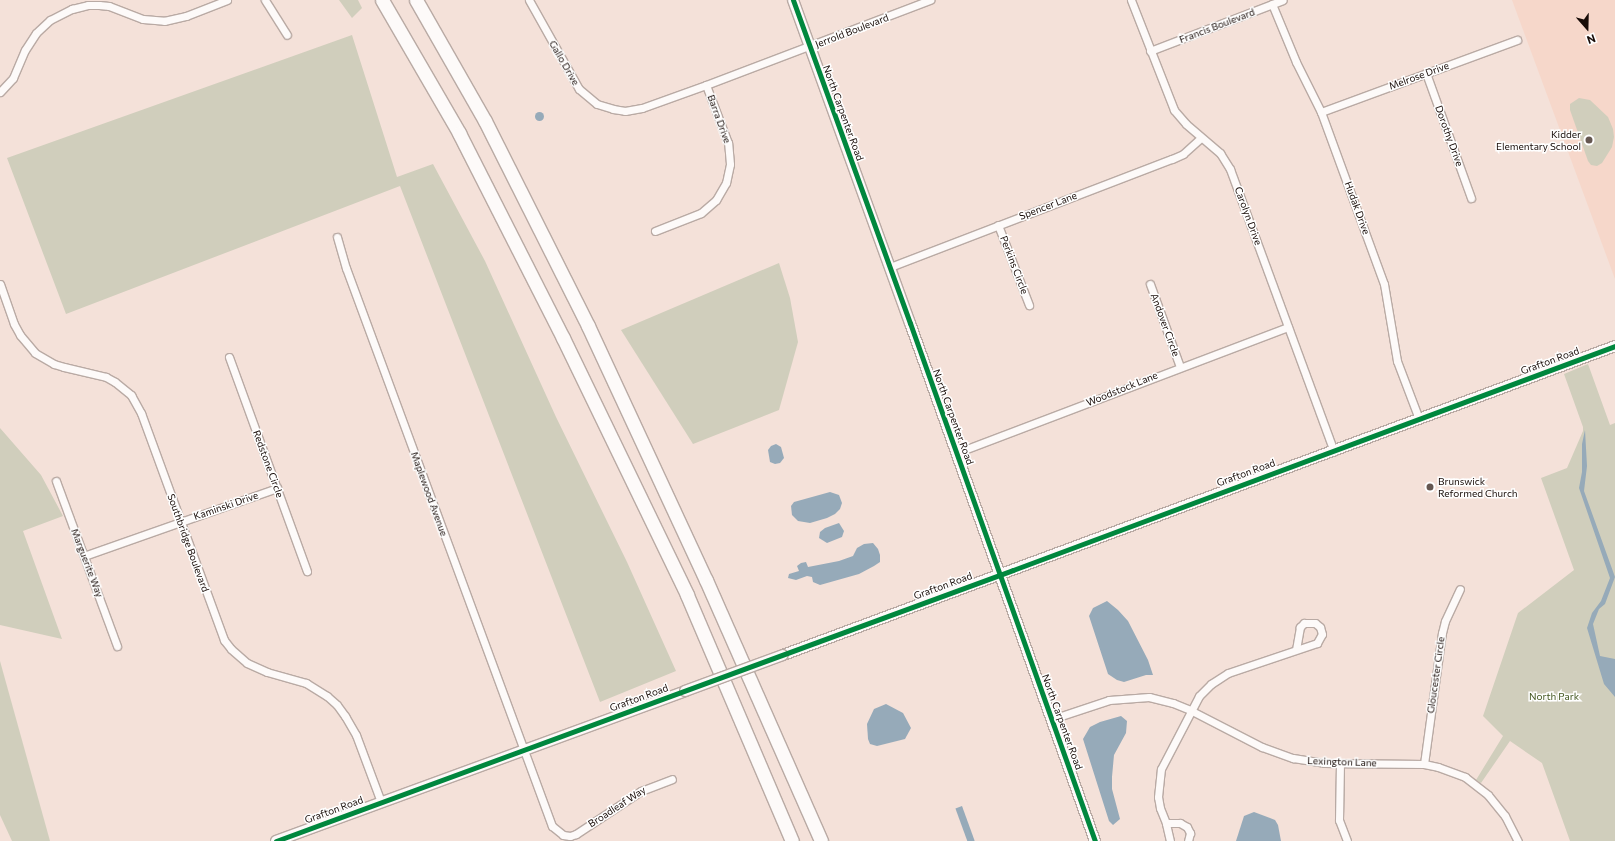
<!DOCTYPE html>
<style>
body{margin:0}
#map{position:relative;width:1615px;height:841px;overflow:hidden;background:#f4e1d9;font-family:Commissioner,sans-serif}
div>[style]{position:absolute}
.built>*{inset:0;background:#f6d7ca}
.green>*{inset:0;background:#d0cebc}
.water>*{inset:0;background:#96aab9;transform-origin:0 0}
.round{border-radius:50%}
.roads{filter:drop-shadow(1px 0 #b9aaa4) drop-shadow(-1px 0 #b9aaa4) drop-shadow(0 1px #b9aaa4) drop-shadow(0 -1px #b9aaa4)}
.street>*{height:7px;margin:-3.5px;padding:0 3.5px;transform-origin:3.5px;border-radius:3.5px;background:#fdfaf9}
.secondary>*{height:10px;margin:-5px;padding:0 5px;transform-origin:5px;border-radius:5px;background:#fdfaf9}
.highway>*{height:13px;margin:-6.5px;padding:0 6.5px;transform-origin:6.5px;border-radius:6.5px;background:#fdfaf9}
.bridges{filter:drop-shadow(1px 0 #b9aaa4) drop-shadow(-1px 0 #b9aaa4) drop-shadow(0 1px #b9aaa4) drop-shadow(0 -1px #b9aaa4)}
.secondary-bridge>*{height:10px;margin:-5px;padding:0 5px;transform-origin:5px;border-radius:5px;background:#fdfaf9}
.cycleway>*{height:5px;margin:-2.5px;padding:0 2.5px;transform-origin:2.5px;border-radius:2.5px;background:#00873e}
.dots>*{width:11px;height:11px;translate:-50% -50%;box-sizing:border-box;border:2px solid #fff;border-radius:50%}
span{translate:-50% -50%;white-space:nowrap;text-align:center;line-height:1.15;-webkit-text-stroke:3px #fff;paint-order:stroke}
.street-label{font-size:10px;color:#180c08}
.poi-label{font-size:10px;color:#180c08}
.right{translate:-100% -50%;text-align:right}
.left{translate:0 -50%;text-align:left}
.park-label{font-size:10px;color:#42561e}
.north{position:absolute;left:1567px;top:8px;width:40px;height:40px;-webkit-text-stroke:3px #fff;paint-order:stroke;rotate:160deg;font-size:11px;font-weight:700;line-height:16px;text-align:center;color:#180c08}
.north::after{content:'';display:block;margin:auto;width:14px;height:18px;background:#180c08;clip-path:polygon(50% 0,100% 100%,50% 72%,0 100%)}
</style>
<div id="map">
<div class="built">
<div style="clip-path:polygon(1512px 0,1615px 0,1615px 279px)"></div>
</div>
<div class="green">
<div style="clip-path:polygon(339px 0,358px 0,362px 8px,352px 18px)"></div>
<div style="clip-path:polygon(352px 35px,397px 177px,433px 164px,485px 261px,556px 417px,627px 562px,676px 671px,600px 702px,400px 186px,66px 314px,7px 158px)"></div>
<div style="clip-path:polygon(1579px 98px,1590px 100px,1608px 117px,1613px 129px,1614px 137px,1612px 147px,1602px 163px,1597px 166px,1591px 165px,1588px 161px,1570px 110px,1570px 104px)"></div>
<div style="clip-path:polygon(779px 263px,790px 298px,798px 342px,779px 410px,693px 444px,621px 330px)"></div>
<div style="clip-path:polygon(1588px 364px,1610px 425px,1615px 423px,1615px 841px,1570px 841px,1542px 763px,1510px 741px,1481px 783px,1476px 780px,1503px 736px,1483px 716px,1518px 613px,1574px 570px,1541px 478px,1567px 468px,1583px 431px,1583px 427px,1564px 374px)"></div>
<div style="clip-path:polygon(0 428px,41px 475px,63px 516px,23px 531px,62px 639px,0 625px)"></div>
<div style="clip-path:polygon(0 661px,50px 841px,12px 841px,0 815px)"></div>
</div>
<div class="water">
<div class="round" style="left:534.5px;top:111.5px;width:9px;height:9px"></div>
<div style="clip-path:polygon(1585px 430px,1587px 466px,1584px 491px,1615px 577px,1605px 604px,1599px 609px,1593px 624px,1600px 656px,1615px 659px,1615px 697px,1604px 684px,1587px 628px,1592px 613px,1601px 601px,1610px 578px,1579px 488px,1582px 472px,1582px 444px)"></div>
<div style="clip-path:polygon(776px 444px,781px 447px,784px 458px,780px 463px,775px 464px,770px 462px,768px 450px,771px 446px)"></div>
<div style="clip-path:polygon(830px 492px,839px 495px,842px 503px,840px 509px,835px 514px,827px 518px,810px 523px,798px 521px,792px 515px,791px 506px,794px 502px)"></div>
<div style="clip-path:polygon(839px 523px,844px 531px,842px 537px,827px 543px,819px 538px,820px 532px,825px 528px)"></div>
<div style="clip-path:polygon(873px 543px,878px 549px,880px 555px,880px 562px,874px 566px,859px 574px,820px 585px,813px 582px,812px 577px,807px 576px,796px 580px,788px 578px,789px 574px,799px 571px,797px 566px,801px 563px,806px 562px,808px 567px,839px 561px,853px 556px,857px 548px,864px 544px)"></div>
<div style="clip-path:polygon(1107px 601px,1118px 610px,1128px 621px,1148px 660px,1153px 675px,1146px 675px,1124px 682px,1117px 680px,1108px 674px,1089px 616px,1093px 608px)"></div>
<div style="clip-path:polygon(886px 704px,903px 713px,911px 728px,905px 739px,877px 746px,870px 744px,868px 739px,867px 724px,874px 709px)"></div>
<div style="clip-path:polygon(1121px 716px,1127px 721px,1126px 733px,1114px 755px,1112px 777px,1112px 789px,1120px 819px,1113px 825px,1109px 821px,1083px 739px,1090px 727px,1100px 722px)"></div>
<div style="left:962px;top:806px;width:37px;height:7px;rotate:70deg"></div>
<div style="clip-path:polygon(1254px 812px,1275px 820px,1278px 825px,1281px 841px,1236px 841px,1244px 816px)"></div>
</div>
<div class="roads">
<div class="street">
<div style="left:265px;top:0;width:41px;rotate:57.8deg"></div>
<div style="left:529px;top:0;width:102px;rotate:60.7deg"></div>
<div style="left:579px;top:89px;width:23px;rotate:40deg"></div>
<div style="left:597px;top:104px;width:17px;rotate:17deg"></div>
<div style="left:613px;top:109px;width:12px;rotate:9deg"></div>
<div style="left:625px;top:111px;width:17px;rotate:-10deg"></div>
<div style="left:642px;top:108px;width:68px;rotate:-19.8deg"></div>
<div style="left:706px;top:85px;width:240px;rotate:-20.8deg"></div>
<div style="left:1131px;top:0;width:118px;rotate:68.6deg"></div>
<div style="left:1174px;top:110px;width:18px;rotate:49deg"></div>
<div style="left:1186px;top:124px;width:45px;rotate:40.5deg"></div>
<div style="left:1220px;top:153px;width:19px;rotate:58deg"></div>
<div style="left:1230px;top:169px;width:301px;rotate:69.8deg"></div>
<div style="left:1272px;top:4px;width:63px;rotate:67.5deg"></div>
<div style="left:1296px;top:62px;width:56px;rotate:63.4deg"></div>
<div style="left:1321px;top:112px;width:183px;rotate:69.9deg"></div>
<div style="left:1384px;top:284px;width:78px;rotate:80.4deg"></div>
<div style="left:1397px;top:361px;width:62px;rotate:69.2deg"></div>
<div style="left:1150px;top:51px;width:142px;rotate:-21deg"></div>
<div style="left:1426px;top:73px;width:133px;rotate:70.2deg"></div>
<div style="left:0;top:92px;width:19px;rotate:-47deg"></div>
<div style="left:13px;top:78px;width:30px;rotate:-67deg"></div>
<div style="left:25px;top:50px;width:20px;rotate:-57deg"></div>
<div style="left:36px;top:33px;width:19px;rotate:-43deg"></div>
<div style="left:50px;top:20px;width:25px;rotate:-27deg"></div>
<div style="left:72px;top:9px;width:16px;rotate:-14deg"></div>
<div style="left:88px;top:5px;width:11px"></div>
<div style="left:99px;top:5px;width:10px;rotate:6deg"></div>
<div style="left:109px;top:6px;width:36px;rotate:21deg"></div>
<div style="left:143px;top:19px;width:21px;rotate:5deg"></div>
<div style="left:164px;top:21px;width:23px;rotate:-13deg"></div>
<div style="left:186px;top:16px;width:44px;rotate:-21.3deg"></div>
<div style="left:1321px;top:112px;width:209px;rotate:-20.2deg"></div>
<div style="left:998px;top:225px;width:86px;rotate:68.8deg"></div>
<div style="left:655px;top:231px;width:49px;rotate:-21.4deg"></div>
<div style="left:701px;top:213px;width:20px;rotate:-41deg"></div>
<div style="left:716px;top:200px;width:20px;rotate:-60deg"></div>
<div style="left:726px;top:183px;width:19px;rotate:-78deg"></div>
<div style="left:730px;top:164px;width:21px;rotate:-95deg"></div>
<div style="left:728px;top:143px;width:62px;rotate:-110.8deg"></div>
<div style="left:337px;top:237px;width:32px;rotate:74deg"></div>
<div style="left:346px;top:268px;width:595px;rotate:69.74deg"></div>
<div style="left:552px;top:826px;width:14px;rotate:39deg"></div>
<div style="left:563px;top:835px;width:7px;rotate:8deg"></div>
<div style="left:570px;top:836px;width:6px;rotate:-18deg"></div>
<div style="left:576px;top:834px;width:78px;rotate:-33.5deg"></div>
<div style="left:641px;top:791px;width:33px;rotate:-21deg"></div>
<div style="left:890px;top:267px;width:302px;rotate:-21deg"></div>
<div style="left:1172px;top:159px;width:12px;rotate:-24deg"></div>
<div style="left:1183px;top:154px;width:24px;rotate:-42deg"></div>
<div style="left:0;top:284px;width:42px;rotate:70.7deg"></div>
<div style="left:14px;top:324px;width:13px;rotate:61deg"></div>
<div style="left:20px;top:335px;width:23px;rotate:50deg"></div>
<div style="left:35px;top:353px;width:22px;rotate:30deg"></div>
<div style="left:54px;top:364px;width:10px;rotate:17deg"></div>
<div style="left:64px;top:367px;width:43px;rotate:13.4deg"></div>
<div style="left:106px;top:377px;width:10px;rotate:29deg"></div>
<div style="left:115px;top:382px;width:21px;rotate:39deg"></div>
<div style="left:131px;top:395px;width:21px;rotate:61deg"></div>
<div style="left:141px;top:413px;width:242px;rotate:69.9deg"></div>
<div style="left:224px;top:640px;width:11px;rotate:52deg"></div>
<div style="left:231px;top:649px;width:21px;rotate:41deg"></div>
<div style="left:247px;top:663px;width:22px;rotate:24deg"></div>
<div style="left:267px;top:672px;width:41px;rotate:15.8deg"></div>
<div style="left:306px;top:683px;width:25px;rotate:32deg"></div>
<div style="left:327px;top:696px;width:13px;rotate:42deg"></div>
<div style="left:337px;top:705px;width:14px;rotate:54deg"></div>
<div style="left:345px;top:716px;width:22px;rotate:60deg"></div>
<div style="left:356px;top:735px;width:72px;rotate:69.5deg"></div>
<div style="left:1150px;top:284px;width:88px;rotate:70.1deg"></div>
<div style="left:229px;top:357px;width:228px;rotate:70deg"></div>
<div style="left:956px;top:453px;width:355px;rotate:-20.8deg"></div>
<div style="left:56px;top:481px;width:176px;rotate:69.7deg"></div>
<div style="left:84px;top:556px;width:205px;rotate:-19.4deg"></div>
<div style="left:1052px;top:719px;width:60px;rotate:-18.4deg"></div>
<div style="left:1109px;top:700px;width:40px;rotate:-4.3deg"></div>
<div style="left:1149px;top:697px;width:25px;rotate:14deg"></div>
<div style="left:1173px;top:703px;width:18px;rotate:22deg"></div>
<div style="left:1190px;top:710px;width:81px;rotate:27.2deg"></div>
<div style="left:1262px;top:747px;width:33px;rotate:20deg"></div>
<div style="left:1293px;top:758px;width:31px;rotate:9deg"></div>
<div style="left:1324px;top:763px;width:100px;rotate:0.6deg"></div>
<div style="left:1424px;top:764px;width:14px;rotate:12deg"></div>
<div style="left:1438px;top:767px;width:29px;rotate:20deg"></div>
<div style="left:1465px;top:777px;width:29px;rotate:38deg"></div>
<div style="left:1488px;top:795px;width:27px;rotate:51deg"></div>
<div style="left:1505px;top:816px;width:28px;rotate:63deg"></div>
<div style="left:1340px;top:763px;width:57px;rotate:91deg"></div>
<div style="left:1339px;top:820px;width:22px;rotate:69deg"></div>
<div style="left:1424px;top:764px;width:132px;rotate:-82.2deg"></div>
<div style="left:1442px;top:633px;width:12px;rotate:-76deg"></div>
<div style="left:1445px;top:621px;width:35px;rotate:-65deg"></div>
<div style="left:1166px;top:823px;width:16px;rotate:-112deg"></div>
<div style="left:1160px;top:808px;width:11px;rotate:-100deg"></div>
<div style="left:1158px;top:797px;width:28px;rotate:-84deg"></div>
<div style="left:1161px;top:769px;width:82px;rotate:-62.5deg"></div>
<div style="left:1199px;top:696px;width:17px;rotate:-45deg"></div>
<div style="left:1211px;top:684px;width:20px;rotate:-33deg"></div>
<div style="left:1228px;top:673px;width:94px;rotate:-18.6deg"></div>
<div style="left:1317px;top:643px;width:10px;rotate:-61deg"></div>
<div style="left:1322px;top:634px;width:7px;rotate:-106deg"></div>
<div style="left:1320px;top:627px;width:6px;rotate:-141deg"></div>
<div style="left:1315px;top:623px;width:11px;rotate:180deg"></div>
<div style="left:1304px;top:623px;width:6px;rotate:135deg"></div>
<div style="left:1300px;top:627px;width:22px;rotate:100deg"></div>
<div style="left:1170px;top:841px;width:18px;rotate:-103deg"></div>
<div style="left:1166px;top:823px;width:14px"></div>
<div style="left:1180px;top:823px;width:8px;rotate:30deg"></div>
<div style="left:1187px;top:827px;width:7px;rotate:63deg"></div>
<div style="left:1190px;top:833px;width:8px;rotate:104deg"></div>
</div>
<div class="secondary">
<div style="left:793px;top:0;width:344px;rotate:70.1deg"></div>
<div style="left:910px;top:323px;width:550px;rotate:70.35deg"></div>
<div style="left:783px;top:655px;width:888px;rotate:-20.37deg"></div>
<div style="left:276px;top:841px;width:436px;rotate:-20.1deg"></div>
</div>
<div class="highway">
<div style="left:382px;top:0;width:154px;rotate:59.9deg"></div>
<div style="left:459px;top:133px;width:230px;rotate:63.1deg"></div>
<div style="left:563px;top:338px;width:285px;rotate:64.2deg"></div>
<div style="left:687px;top:595px;width:267px;rotate:66.9deg"></div>
<div style="left:416px;top:0;width:139px;rotate:60.3deg"></div>
<div style="left:485px;top:121px;width:229px;rotate:63.3deg"></div>
<div style="left:588px;top:326px;width:280px;rotate:65.1deg"></div>
<div style="left:706px;top:580px;width:285px;rotate:66.2deg"></div>
</div>
</div>
<div class="bridges">
<div class="secondary-bridge">
<div style="left:685px;top:691px;width:104px;rotate:-20.2deg"></div>
</div>
</div>
<div class="cycleway">
<div style="left:793px;top:0;width:344px;rotate:70.1deg"></div>
<div style="left:910px;top:323px;width:550px;rotate:70.35deg"></div>
<div style="left:276px;top:841px;width:785px;rotate:-20.19deg"></div>
<div style="left:1013px;top:570px;width:642px;rotate:-20.41deg"></div>
</div>
<div class="dots">
<div style="left:1589px;top:140px;background:#655751"></div>
<div style="left:1430px;top:487px;background:#655751"></div>
</div>
<div class="street-label">
<span style="left:1217px;top:26px;rotate:-21deg">Francis Boulevard</span>
<span style="left:852px;top:31px;rotate:-21deg">Jerrold Boulevard</span>
<span style="left:564px;top:63px;rotate:60deg">Gallo Drive</span>
<span style="left:1419px;top:76px;rotate:-20deg">Melrose Drive</span>
<span style="left:843px;top:113px;rotate:70deg">North Carpenter Road</span>
<span style="left:719px;top:119px;rotate:70deg">Barra Drive</span>
<span style="left:1449px;top:136px;rotate:70deg">Dorothy Drive</span>
<span style="left:1048px;top:206px;rotate:-21deg">Spencer Lane</span>
<span style="left:1357px;top:208px;rotate:70deg">Hudak Drive</span>
<span style="left:1248px;top:216px;rotate:70deg">Carolyn Drive</span>
<span style="left:1014px;top:265px;rotate:69deg">Perkins Circle</span>
<span style="left:1165px;top:325px;rotate:70deg">Andover Circle</span>
<span style="left:1550px;top:361px;rotate:-20deg">Grafton Road</span>
<span style="left:1122px;top:389px;rotate:-22deg">Woodstock Lane</span>
<span style="left:953px;top:417px;rotate:70deg">North Carpenter Road</span>
<span style="left:268px;top:464px;rotate:70deg">Redstone Circle</span>
<span style="left:1246px;top:473px;rotate:-20deg">Grafton Road</span>
<span style="left:429px;top:494px;rotate:70deg">Maplewood Avenue</span>
<span style="left:226px;top:506px;rotate:-19deg">Kaminski Drive</span>
<span style="left:188px;top:543px;rotate:70deg">Southbridge Boulevard</span>
<span style="left:87px;top:563px;rotate:69deg">Marguerite Way</span>
<span style="left:943px;top:586px;rotate:-20deg">Grafton Road</span>
<span style="left:1436px;top:675px;rotate:-82deg">Gloucester Circle</span>
<span style="left:639px;top:698px;rotate:-20deg">Grafton Road</span>
<span style="left:1062px;top:722px;rotate:70deg">North Carpenter Road</span>
<span style="left:1342px;top:762px;rotate:2deg">Lexington Lane</span>
<span style="left:617px;top:807px;rotate:-33deg">Broadleaf Way</span>
<span style="left:334px;top:810px;rotate:-20deg">Grafton Road</span>
</div>
<div class="poi-label">
<span class="right" style="left:1581px;top:140px">Kidder<br>Elementary School</span>
<span class="left" style="left:1438px;top:487px">Brunswick<br>Reformed Church</span>
</div>
<div class="park-label">
<span style="left:1554px;top:697px">North Park</span>
</div>
<div class="north">N</div>
</div>
